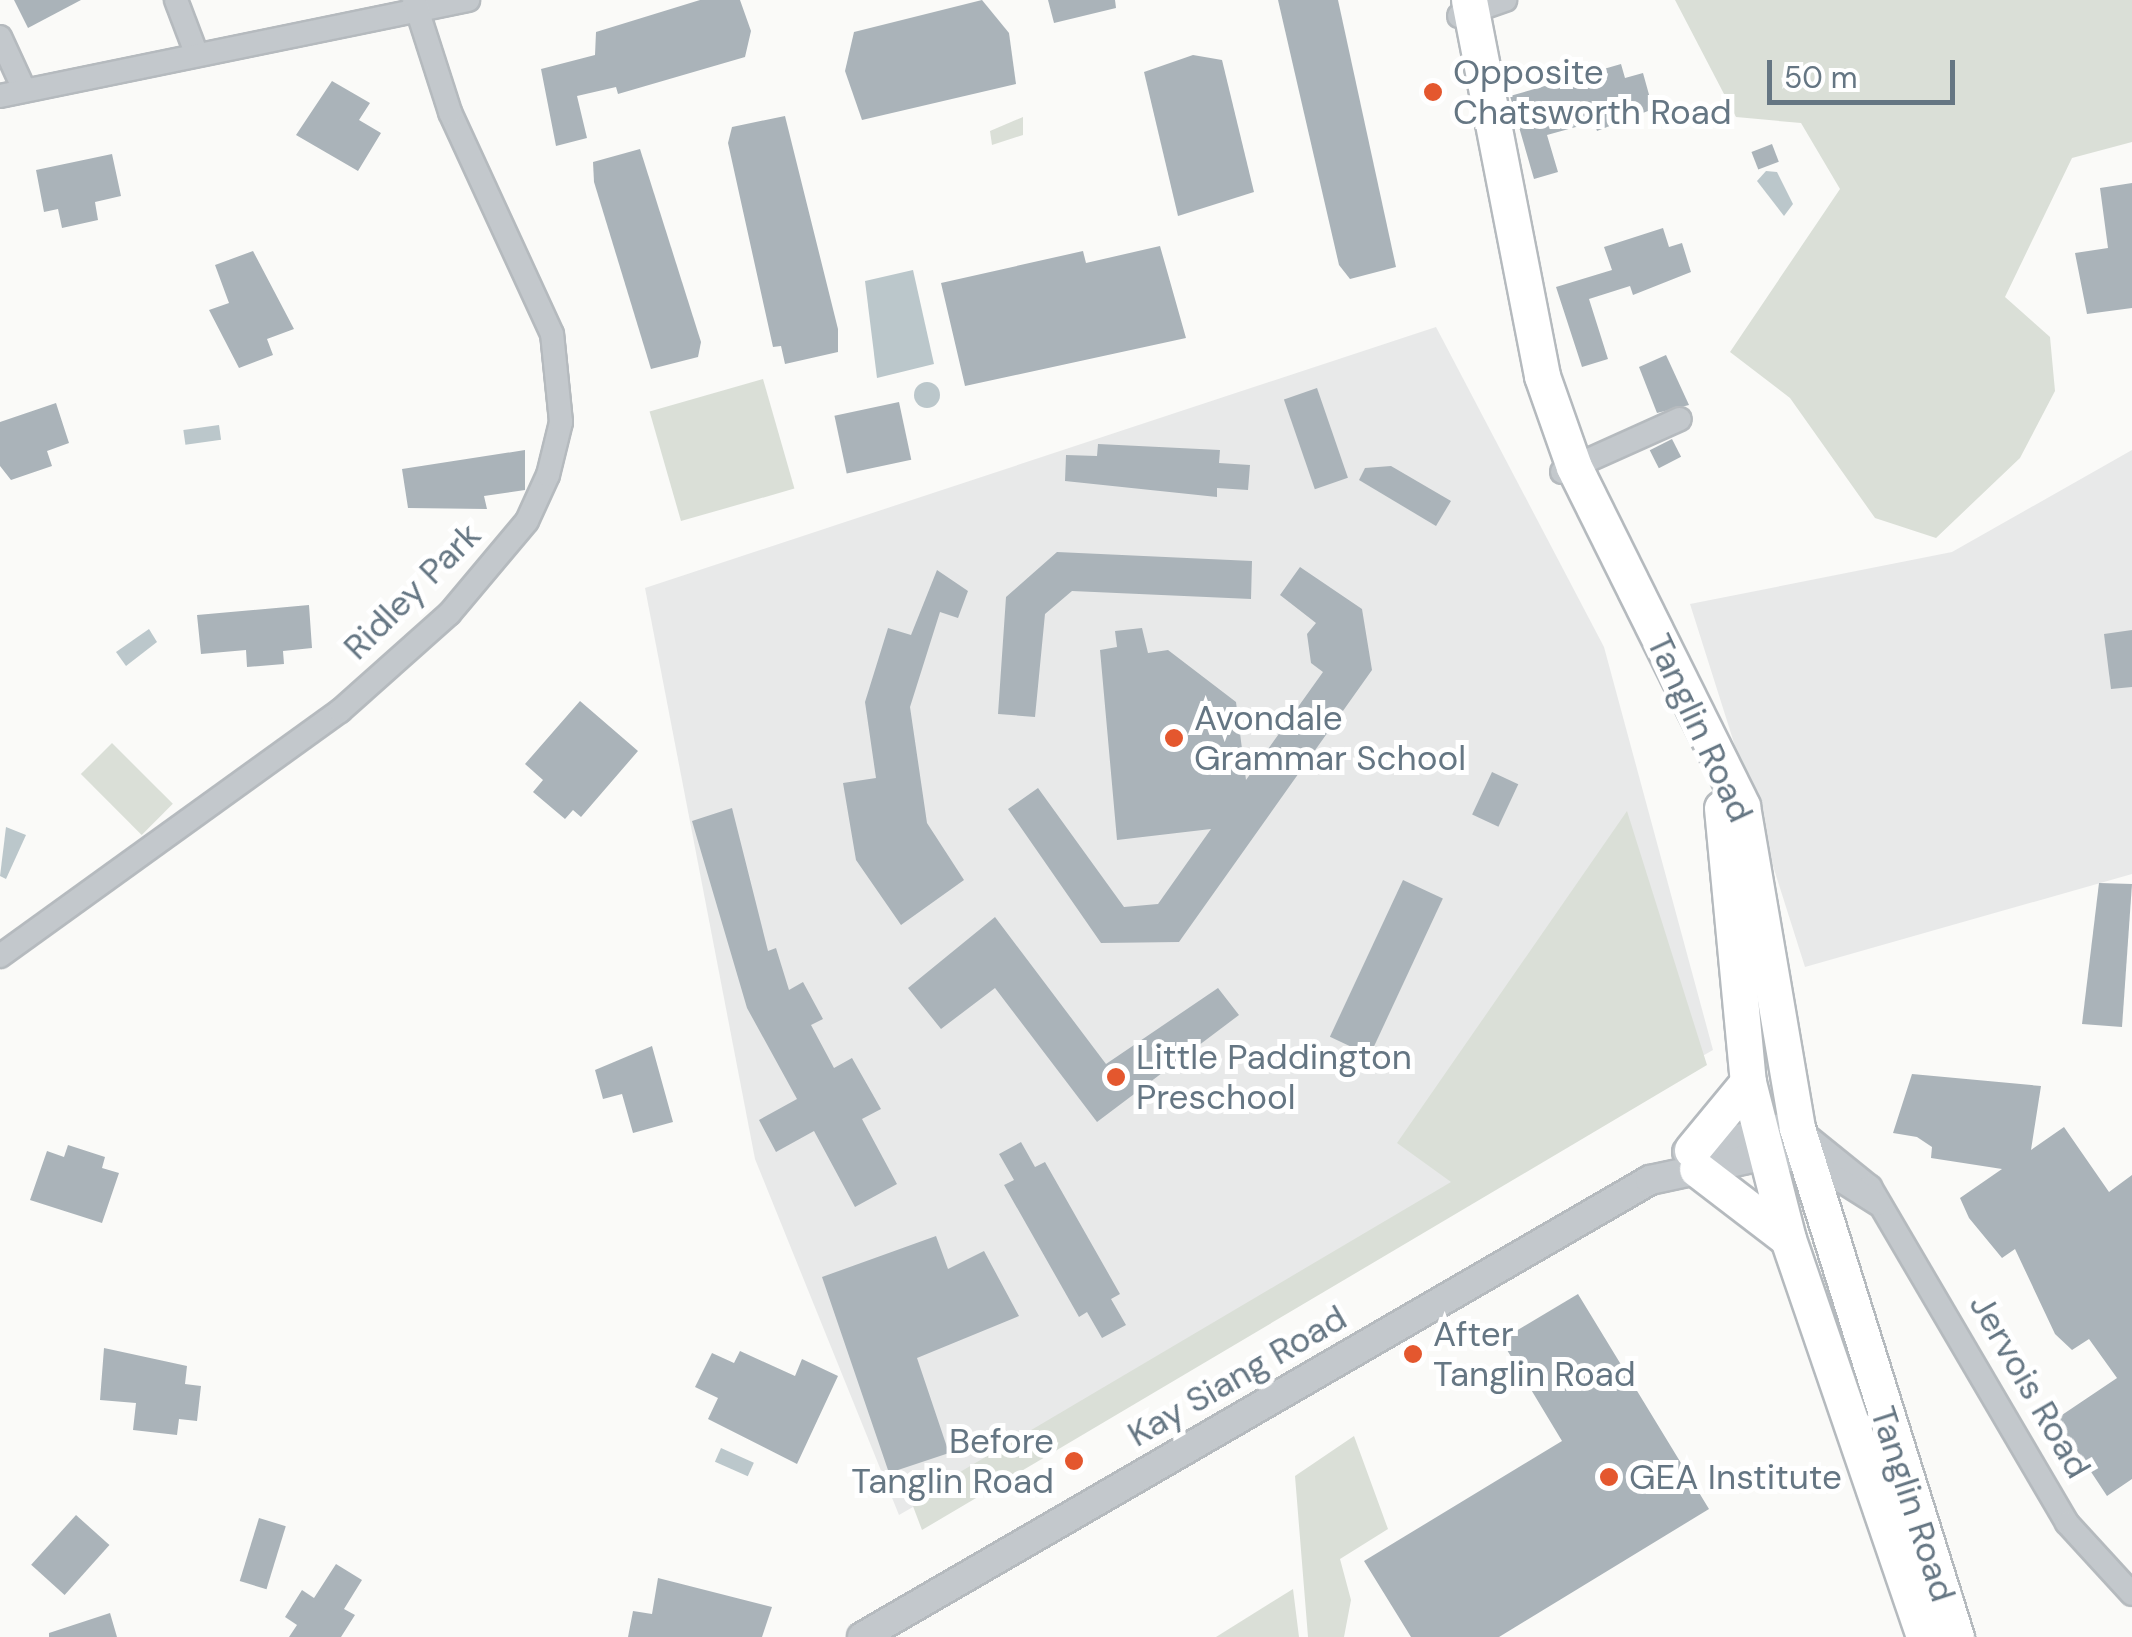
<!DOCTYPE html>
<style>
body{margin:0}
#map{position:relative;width:2132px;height:1637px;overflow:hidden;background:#fafaf8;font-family:"DM Sans",sans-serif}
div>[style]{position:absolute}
.built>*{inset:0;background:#e8e9e9}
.green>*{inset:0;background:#dadfd7;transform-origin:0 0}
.water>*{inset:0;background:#bbc7cb;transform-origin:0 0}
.round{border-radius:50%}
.building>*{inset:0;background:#aab3b9;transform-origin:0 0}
.roads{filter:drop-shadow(2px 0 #b5babe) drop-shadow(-2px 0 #b5babe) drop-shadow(0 2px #b5babe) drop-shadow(0 -2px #b5babe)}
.minor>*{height:22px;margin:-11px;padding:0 11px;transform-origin:11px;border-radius:11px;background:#c3c8cc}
.tertiary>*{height:28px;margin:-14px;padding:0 14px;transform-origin:14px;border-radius:14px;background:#c3c8cc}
.primary>*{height:35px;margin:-17.5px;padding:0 17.5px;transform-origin:17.5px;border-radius:17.5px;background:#fff}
.dots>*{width:28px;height:28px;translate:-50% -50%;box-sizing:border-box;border:5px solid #fff;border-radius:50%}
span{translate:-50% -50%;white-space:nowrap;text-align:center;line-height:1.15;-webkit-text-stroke:10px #fff;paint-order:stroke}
.poi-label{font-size:35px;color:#657683}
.left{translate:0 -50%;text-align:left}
.right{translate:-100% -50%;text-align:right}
.street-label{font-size:35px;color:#657683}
.scale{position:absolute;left:1767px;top:60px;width:188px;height:45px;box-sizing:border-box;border:5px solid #657683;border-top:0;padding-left:12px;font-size:30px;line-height:35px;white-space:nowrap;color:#657683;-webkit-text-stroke:8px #fff;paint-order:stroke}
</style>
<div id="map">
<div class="built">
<div style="clip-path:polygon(1436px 327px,1604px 647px,1713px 1050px,899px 1515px,755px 1159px,645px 588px)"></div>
<div style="clip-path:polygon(2132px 450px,2132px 874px,1805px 967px,1690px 604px,1952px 552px)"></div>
</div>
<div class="green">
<div style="clip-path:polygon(1675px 0,2132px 0,2132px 142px,2072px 158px,2005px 297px,2050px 337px,2055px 391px,2020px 458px,1936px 538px,1875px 518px,1790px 398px,1730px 352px,1840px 189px,1801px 123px,1736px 117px)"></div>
<div style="clip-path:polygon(1023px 117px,1023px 135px,992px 145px,990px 131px)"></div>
<div style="left:763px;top:379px;width:114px;height:118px;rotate:74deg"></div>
<div style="left:112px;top:743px;width:86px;height:44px;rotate:45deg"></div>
<div style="clip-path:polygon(1627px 811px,1707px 1065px,922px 1530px,911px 1501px,1451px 1182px,1397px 1143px)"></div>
<div style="clip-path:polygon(1354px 1436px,1388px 1529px,1340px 1559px,1351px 1600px,1344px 1637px,1308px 1637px,1295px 1476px)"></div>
<div style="clip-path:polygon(1293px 1589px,1299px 1637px,1216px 1637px)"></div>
</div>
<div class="water">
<div style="clip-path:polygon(1766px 171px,1777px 172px,1793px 204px,1784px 216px,1757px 181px)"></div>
<div style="clip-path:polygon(913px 270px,934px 364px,877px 378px,865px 281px)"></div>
<div class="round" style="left:914px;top:382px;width:26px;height:26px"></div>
<div style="left:219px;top:425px;width:15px;height:36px;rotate:82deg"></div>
<div style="clip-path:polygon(149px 629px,157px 642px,126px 666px,116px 652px)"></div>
<div style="clip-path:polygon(6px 827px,26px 835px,6px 879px,0 876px)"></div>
<div style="left:721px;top:1448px;width:36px;height:15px;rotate:24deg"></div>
</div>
<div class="building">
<div style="clip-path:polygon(14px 0,81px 0,28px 28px)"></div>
<div style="clip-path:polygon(700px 0,740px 0,751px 31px,745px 57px,618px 94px,616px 87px,577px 96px,587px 138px,556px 146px,541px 69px,595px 55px,596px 32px)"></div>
<div style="clip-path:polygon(982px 0,1009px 33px,1016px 84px,862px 120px,845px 71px,854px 32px)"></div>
<div style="clip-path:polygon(1048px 0,1115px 0,1116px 8px,1054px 23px)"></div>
<div style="clip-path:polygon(1278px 0,1338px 0,1396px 267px,1350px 279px,1339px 265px)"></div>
<div style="clip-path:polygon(1193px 55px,1222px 60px,1254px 192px,1178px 216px,1144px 72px)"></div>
<div style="clip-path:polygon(1621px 64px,1625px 78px,1643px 73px,1653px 109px,1597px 131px,1594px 122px,1547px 135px,1558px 172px,1534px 179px,1510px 96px)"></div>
<div style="clip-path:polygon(332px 81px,370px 103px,359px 120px,381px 133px,358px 171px,296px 135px)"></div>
<div style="clip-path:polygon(785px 116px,838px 329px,838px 352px,785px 364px,781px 346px,773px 347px,728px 143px,732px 127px)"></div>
<div style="left:1772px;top:144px;width:19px;height:22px;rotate:69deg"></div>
<div style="clip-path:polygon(640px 149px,701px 342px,698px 357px,651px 369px,594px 182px,593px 162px)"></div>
<div style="clip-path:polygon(112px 154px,121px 196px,95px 202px,98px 220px,62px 228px,58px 209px,44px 212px,36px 170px)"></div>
<div style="clip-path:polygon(2132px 183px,2132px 308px,2087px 314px,2075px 253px,2108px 248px,2100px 188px)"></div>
<div style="clip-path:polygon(1663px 228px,1669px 247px,1682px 243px,1691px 272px,1633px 295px,1630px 286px,1589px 299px,1608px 359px,1582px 367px,1556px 287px,1612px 270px,1604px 247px)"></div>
<div style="clip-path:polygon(1160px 246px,1186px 338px,965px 386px,941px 283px,1083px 251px,1086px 263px)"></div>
<div style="clip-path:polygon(253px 251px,294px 329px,267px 339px,273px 355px,239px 368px,209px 310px,229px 303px,215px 265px)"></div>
<div style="clip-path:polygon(1666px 355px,1689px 405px,1657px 413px,1639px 367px)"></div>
<div style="left:1317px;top:388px;width:95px;height:35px;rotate:71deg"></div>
<div style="left:899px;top:402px;width:59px;height:66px;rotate:78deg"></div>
<div style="clip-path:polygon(56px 403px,69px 443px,47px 451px,52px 466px,11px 480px,0 466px,0 422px)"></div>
<div style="left:1672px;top:439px;width:20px;height:25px;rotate:63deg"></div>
<div style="clip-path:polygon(1098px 444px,1220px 450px,1219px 463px,1250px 465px,1248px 490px,1217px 488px,1217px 497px,1065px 481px,1066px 455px,1097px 456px)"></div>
<div style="clip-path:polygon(525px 450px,525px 490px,484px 496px,487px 509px,408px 508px,402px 469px)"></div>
<div style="clip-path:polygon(1391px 466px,1451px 501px,1436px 526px,1359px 480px,1365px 468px)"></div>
<div style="clip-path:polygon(1057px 552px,1252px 561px,1251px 599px,1072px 591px,1045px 614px,1035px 717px,998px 714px,1006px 597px)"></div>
<div style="clip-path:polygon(1300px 567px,1362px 609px,1372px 670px,1179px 942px,1101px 943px,1008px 809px,1038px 788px,1124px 907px,1158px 904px,1211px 829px,1117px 840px,1100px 650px,1117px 647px,1115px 631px,1142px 628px,1148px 653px,1168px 650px,1236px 702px,1246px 780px,1323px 672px,1311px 663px,1307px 634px,1316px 623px,1280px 595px)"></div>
<div style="clip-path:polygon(937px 570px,968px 591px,958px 618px,940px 612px,910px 707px,927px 823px,964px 880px,901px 925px,856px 860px,843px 783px,876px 778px,865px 702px,888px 628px,911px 635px)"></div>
<div style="clip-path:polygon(309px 605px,312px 648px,283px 651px,284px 664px,247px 667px,246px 650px,201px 654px,197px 615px)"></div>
<div style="clip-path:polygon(2132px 630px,2132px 687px,2111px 689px,2104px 634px)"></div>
<div style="clip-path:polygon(580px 701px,638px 751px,581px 817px,573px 810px,565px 819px,533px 792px,543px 780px,525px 764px)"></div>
<div style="left:1492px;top:772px;width:29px;height:47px;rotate:25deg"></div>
<div style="clip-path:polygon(732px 808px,768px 951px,776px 948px,789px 990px,803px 982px,823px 1019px,811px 1025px,834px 1068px,852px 1058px,881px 1109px,862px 1119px,897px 1184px,855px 1207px,814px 1131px,776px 1152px,759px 1120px,797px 1099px,747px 1008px,692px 821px)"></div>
<div style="left:1403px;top:880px;width:44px;height:173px;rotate:25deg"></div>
<div style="clip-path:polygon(2099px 883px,2132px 884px,2122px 1027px,2082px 1024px)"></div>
<div style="clip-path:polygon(995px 917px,1106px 1064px,1218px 988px,1239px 1015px,1097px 1122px,995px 988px,941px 1029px,908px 988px)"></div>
<div style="clip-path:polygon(652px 1046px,673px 1122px,633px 1133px,622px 1094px,603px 1099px,595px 1070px)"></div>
<div style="clip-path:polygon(1912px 1074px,2041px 1086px,2031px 1150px,2064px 1127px,2109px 1192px,2132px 1175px,2132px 1479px,2107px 1496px,2056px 1419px,2117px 1378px,2089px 1339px,2072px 1350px,2055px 1334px,2015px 1249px,2002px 1258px,1969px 1218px,1960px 1198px,2002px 1169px,1931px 1158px,1932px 1147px,1917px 1137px,1893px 1133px)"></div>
<div style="clip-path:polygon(1021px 1142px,1035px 1167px,1045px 1162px,1120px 1294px,1111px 1299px,1126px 1325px,1102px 1338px,1087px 1312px,1079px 1317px,1004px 1185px,1014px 1180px,999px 1154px)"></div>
<div style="clip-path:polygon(68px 1145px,105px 1157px,102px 1168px,119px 1173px,102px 1223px,30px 1200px,47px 1151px,64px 1157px)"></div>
<div style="clip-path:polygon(936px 1236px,948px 1269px,984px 1251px,1019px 1316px,917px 1358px,949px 1453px,889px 1473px,822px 1277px)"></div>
<div style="clip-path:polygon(1578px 1294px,1709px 1509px,1499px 1637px,1411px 1637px,1364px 1561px,1562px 1441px,1501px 1340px)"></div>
<div style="clip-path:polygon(104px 1348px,187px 1366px,185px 1384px,201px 1386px,197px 1421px,179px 1419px,177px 1435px,133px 1430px,136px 1403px,100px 1400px)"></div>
<div style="clip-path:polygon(740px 1351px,795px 1376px,802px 1359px,838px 1376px,797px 1464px,708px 1419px,718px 1398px,695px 1387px,712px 1353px,734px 1363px)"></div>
<div style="left:76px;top:1515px;width:45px;height:67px;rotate:42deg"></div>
<div style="left:259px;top:1518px;width:28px;height:66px;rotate:17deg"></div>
<div style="clip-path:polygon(336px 1564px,362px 1580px,344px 1609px,355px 1615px,341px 1637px,289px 1637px,297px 1625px,285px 1617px,302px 1590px,314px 1598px)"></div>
<div style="clip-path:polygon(658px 1578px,772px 1607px,762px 1637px,628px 1637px,633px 1611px,652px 1614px)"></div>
<div style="clip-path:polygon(110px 1613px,117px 1637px,49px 1637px,49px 1633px)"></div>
</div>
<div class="roads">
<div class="minor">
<div style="left:176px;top:0;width:53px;rotate:69.2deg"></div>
<div style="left:1459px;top:16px;width:49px;rotate:-19.2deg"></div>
<div style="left:0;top:37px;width:53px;rotate:65.4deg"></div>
<div style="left:0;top:96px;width:478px;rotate:-11.6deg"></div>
<div style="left:1562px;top:472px;width:129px;rotate:-24.2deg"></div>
<div style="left:0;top:956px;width:419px;rotate:-35.8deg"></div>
<div style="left:340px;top:711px;width:146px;rotate:-41.7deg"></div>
<div style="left:449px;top:614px;width:121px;rotate:-50deg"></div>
<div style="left:527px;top:521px;width:51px;rotate:-65.5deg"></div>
<div style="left:548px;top:475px;width:55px;rotate:-76.2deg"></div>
<div style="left:561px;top:422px;width:88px;rotate:-95.8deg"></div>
<div style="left:552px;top:334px;width:244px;rotate:-114.7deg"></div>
<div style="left:450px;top:112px;width:118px;rotate:-107.8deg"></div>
<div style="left:1797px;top:1128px;width:94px;rotate:38.9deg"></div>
<div style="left:1870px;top:1187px;width:389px;rotate:59.6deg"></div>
<div style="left:2067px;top:1523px;width:96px;rotate:47.5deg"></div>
<div style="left:1805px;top:1158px;width:86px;rotate:32.2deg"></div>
</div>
<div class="tertiary">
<div style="left:1687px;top:1152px;width:97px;rotate:-14.3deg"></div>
<div style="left:862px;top:1637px;width:911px;rotate:-30.11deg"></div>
<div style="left:1650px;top:1180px;width:120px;rotate:-12.1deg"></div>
<div style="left:1767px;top:1155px;width:38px;rotate:5deg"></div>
</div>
<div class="primary">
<div style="left:1469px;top:0;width:383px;rotate:79deg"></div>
<div style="left:1542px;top:376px;width:96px;rotate:70.6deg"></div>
<div style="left:1574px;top:467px;width:378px;rotate:63.6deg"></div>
<div style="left:1742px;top:806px;width:327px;rotate:80.3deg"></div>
<div style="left:1797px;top:1128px;width:533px;rotate:72.65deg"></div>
<div style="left:1722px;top:808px;width:275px;rotate:84.6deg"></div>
<div style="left:1748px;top:1082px;width:162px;rotate:75.7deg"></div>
<div style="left:1788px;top:1239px;width:421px;rotate:71.1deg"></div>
<div style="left:1692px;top:1150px;width:88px;rotate:-50.5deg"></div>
<div style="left:1697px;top:1169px;width:113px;rotate:37.5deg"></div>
</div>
</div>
<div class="dots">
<div style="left:1433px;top:92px;background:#e4572e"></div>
<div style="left:1174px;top:738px;background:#e4572e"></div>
<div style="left:1116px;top:1077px;background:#e4572e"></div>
<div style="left:1413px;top:1354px;background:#e4572e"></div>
<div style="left:1074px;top:1461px;background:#e4572e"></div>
<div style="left:1609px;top:1477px;background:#e4572e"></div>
</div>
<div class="poi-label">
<span class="left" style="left:1453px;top:92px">Opposite<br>Chatsworth Road</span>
<span class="left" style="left:1194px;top:738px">Avondale<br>Grammar School</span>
<span class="left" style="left:1136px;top:1077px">Little Paddington<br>Preschool</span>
<span class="left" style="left:1433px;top:1354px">After<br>Tanglin Road</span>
<span class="right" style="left:1054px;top:1461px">Before<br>Tanglin Road</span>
<span class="left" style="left:1629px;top:1477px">GEA Institute</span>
</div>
<div class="street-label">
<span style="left:412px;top:591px;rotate:-45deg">Ridley Park</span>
<span style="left:1700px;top:728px;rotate:65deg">Tanglin Road</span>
<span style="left:1237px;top:1376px;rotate:-30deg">Kay Siang Road</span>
<span style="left:2030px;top:1386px;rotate:60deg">Jervois Road</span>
<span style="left:1913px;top:1504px;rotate:72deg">Tanglin Road</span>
</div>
<div class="scale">50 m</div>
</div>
